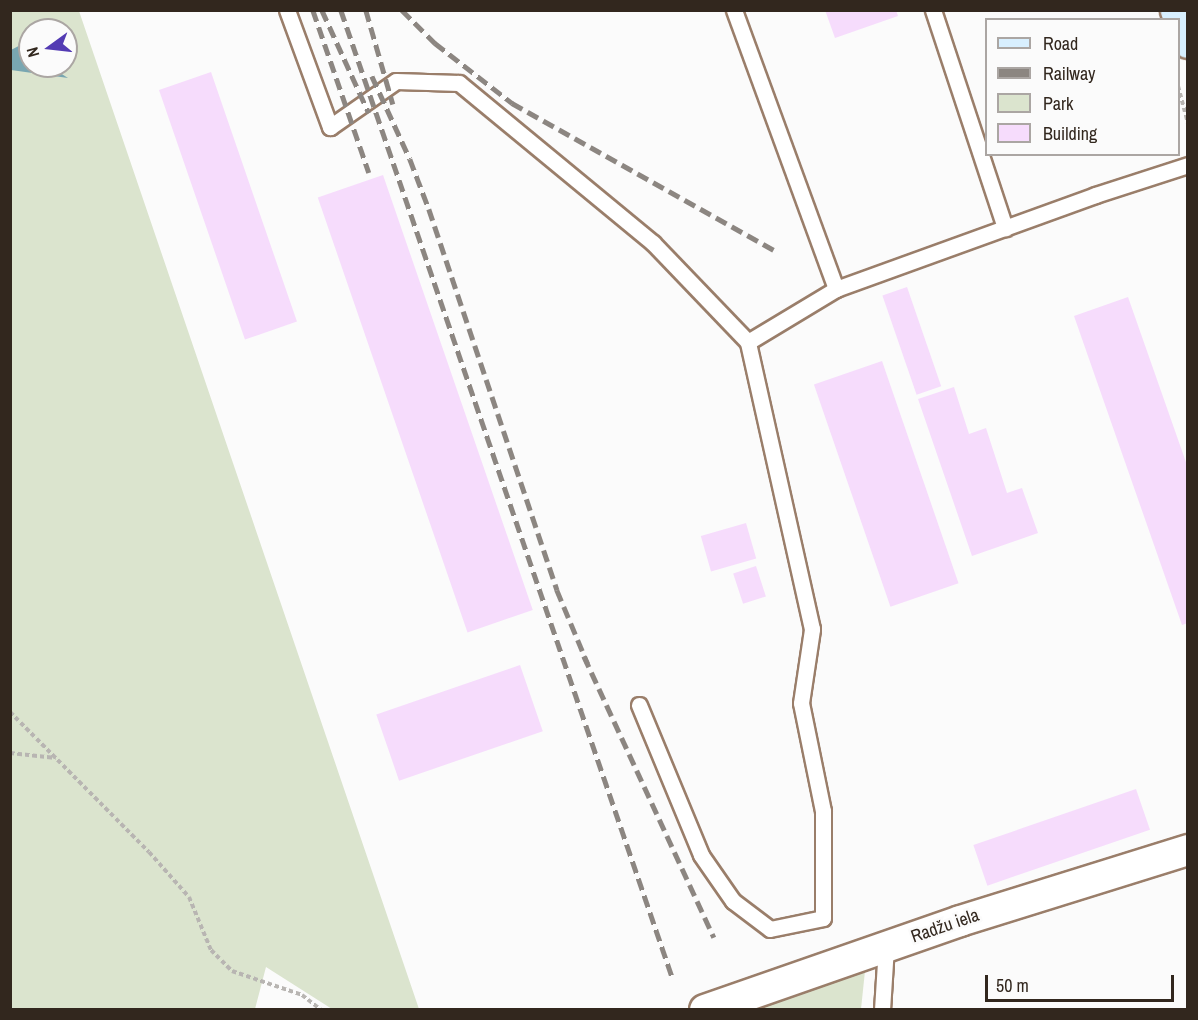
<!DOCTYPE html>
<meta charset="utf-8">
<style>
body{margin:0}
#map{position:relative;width:1198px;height:1020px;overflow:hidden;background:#fbfbfb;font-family:"Archivo Narrow",sans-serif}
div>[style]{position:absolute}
.green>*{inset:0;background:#dbe4ce}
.water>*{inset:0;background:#79a6b1}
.building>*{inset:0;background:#f6dcfc;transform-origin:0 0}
.path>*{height:4px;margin-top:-2px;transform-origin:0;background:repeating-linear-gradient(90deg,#b8b5b2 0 4.5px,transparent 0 7.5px)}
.roads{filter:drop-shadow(2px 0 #9a7e6a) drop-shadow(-2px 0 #9a7e6a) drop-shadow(0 2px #9a7e6a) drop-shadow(0 -2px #9a7e6a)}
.service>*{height:15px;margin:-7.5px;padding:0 7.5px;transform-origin:7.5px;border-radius:7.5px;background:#fff}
.minor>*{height:30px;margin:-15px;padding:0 15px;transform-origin:15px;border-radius:15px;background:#fff}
.secondary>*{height:33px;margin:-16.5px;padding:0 16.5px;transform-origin:16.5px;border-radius:16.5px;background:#d8effe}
.rail>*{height:4.5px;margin-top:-2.25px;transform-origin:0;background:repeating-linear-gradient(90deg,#8c8681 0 12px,transparent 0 18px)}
span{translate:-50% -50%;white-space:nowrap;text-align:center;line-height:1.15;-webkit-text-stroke:5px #fbfbfb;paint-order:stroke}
.street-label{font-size:18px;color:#32271e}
.frame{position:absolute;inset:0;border:12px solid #32271e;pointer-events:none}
.legend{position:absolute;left:985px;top:18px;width:195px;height:138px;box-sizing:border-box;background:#fbfbfb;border:2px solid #aba6a3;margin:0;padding:8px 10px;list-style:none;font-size:18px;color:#32271e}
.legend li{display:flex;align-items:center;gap:12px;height:30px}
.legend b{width:30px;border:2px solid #aba6a3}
.north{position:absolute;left:18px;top:18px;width:60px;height:60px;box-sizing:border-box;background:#fbfbfb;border:2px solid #aba6a3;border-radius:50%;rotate:255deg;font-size:16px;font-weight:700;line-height:24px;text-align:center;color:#32271e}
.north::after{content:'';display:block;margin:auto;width:21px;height:27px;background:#533bb3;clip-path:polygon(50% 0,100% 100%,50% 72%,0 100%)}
.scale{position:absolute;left:985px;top:975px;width:189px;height:27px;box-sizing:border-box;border:3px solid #32271e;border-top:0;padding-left:8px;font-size:18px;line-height:21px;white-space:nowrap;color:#32271e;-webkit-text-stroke:4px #fbfbfb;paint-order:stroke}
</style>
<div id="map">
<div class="green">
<div style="clip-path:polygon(evenodd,10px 11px,79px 11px,419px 1009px,332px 1009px,266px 967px,255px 1009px,11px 1009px,10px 11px,30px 30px,66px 30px,66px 66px,30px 66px,30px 30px)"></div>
<div style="clip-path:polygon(865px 971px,861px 1009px,755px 1009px)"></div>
</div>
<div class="water">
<div style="clip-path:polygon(30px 40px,30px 66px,55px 66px,57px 71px,68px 78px,11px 70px,11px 50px)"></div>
</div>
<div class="building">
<div style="clip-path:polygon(825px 10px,896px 10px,898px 16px,835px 38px)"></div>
<div style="left:211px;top:72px;width:264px;height:55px;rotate:71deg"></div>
<div style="left:383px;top:175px;width:460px;height:69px;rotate:71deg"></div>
<div style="left:907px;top:287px;width:105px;height:26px;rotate:71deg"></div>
<div style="clip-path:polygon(1128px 297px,1188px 468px,1188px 623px,1182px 625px,1074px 316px)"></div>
<div style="left:882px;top:361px;width:235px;height:72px;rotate:71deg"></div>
<div style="clip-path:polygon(954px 387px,969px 434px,986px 428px,1007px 493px,1022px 488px,1038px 533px,972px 556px,918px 399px)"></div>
<div style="left:746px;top:523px;width:37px;height:47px;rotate:74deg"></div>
<div style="left:756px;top:566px;width:32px;height:24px;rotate:72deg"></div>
<div style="left:520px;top:665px;width:70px;height:152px;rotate:71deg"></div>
<div style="left:1136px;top:789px;width:43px;height:172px;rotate:71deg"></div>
</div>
<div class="path">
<div style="left:1178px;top:86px;width:39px;rotate:75deg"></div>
<div style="left:10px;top:712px;width:197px;rotate:45.2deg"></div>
<div style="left:149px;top:852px;width:60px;rotate:48.4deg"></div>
<div style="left:189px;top:897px;width:57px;rotate:67.5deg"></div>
<div style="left:211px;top:950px;width:30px;rotate:45deg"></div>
<div style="left:232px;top:971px;width:74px;rotate:18.9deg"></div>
<div style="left:302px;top:995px;width:24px;rotate:38deg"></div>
<div style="left:10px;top:753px;width:46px;rotate:6.2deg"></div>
</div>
<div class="roads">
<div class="service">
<div style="left:287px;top:10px;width:125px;rotate:69.8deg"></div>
<div style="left:330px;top:127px;width:80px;rotate:-34.9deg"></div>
<div style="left:396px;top:81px;width:63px;rotate:1.8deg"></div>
<div style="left:459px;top:83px;width:251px;rotate:39.5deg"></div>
<div style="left:653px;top:243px;width:137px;rotate:46.2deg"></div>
<div style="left:734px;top:10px;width:297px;rotate:69.9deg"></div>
<div style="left:836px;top:289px;width:276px;rotate:-19.9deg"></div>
<div style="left:1095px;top:195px;width:98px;rotate:-17.9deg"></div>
<div style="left:933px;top:10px;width:230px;rotate:71.7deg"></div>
<div style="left:639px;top:705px;width:162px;rotate:67.5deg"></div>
<div style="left:701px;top:855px;width:56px;rotate:55.2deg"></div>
<div style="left:733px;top:901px;width:46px;rotate:37.1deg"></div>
<div style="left:770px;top:929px;width:54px;rotate:-11.7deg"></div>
<div style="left:823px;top:918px;width:107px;rotate:-90deg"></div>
<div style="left:823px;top:811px;width:110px;rotate:-101.5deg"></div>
<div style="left:801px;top:703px;width:75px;rotate:-81.5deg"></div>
<div style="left:812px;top:629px;width:294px;rotate:-102.6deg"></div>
<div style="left:748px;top:342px;width:103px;rotate:-31.1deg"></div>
<div style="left:882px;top:1010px;width:64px;rotate:-86.4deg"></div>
</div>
<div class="minor">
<div style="left:705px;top:1010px;width:270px;rotate:-19.2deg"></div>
<div style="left:960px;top:921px;width:239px;rotate:-17.3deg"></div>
</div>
<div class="secondary">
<div style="left:1177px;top:10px;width:33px;rotate:70deg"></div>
</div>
</div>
<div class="rail">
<div style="left:313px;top:10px;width:172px;rotate:71deg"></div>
<div style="left:322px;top:10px;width:113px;rotate:65.5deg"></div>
<div style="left:341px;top:10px;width:1021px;rotate:71.09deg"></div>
<div style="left:366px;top:10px;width:98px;rotate:74deg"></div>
<div style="left:402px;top:10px;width:47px;rotate:45deg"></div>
<div style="left:435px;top:43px;width:98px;rotate:37.9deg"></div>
<div style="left:512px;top:103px;width:306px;rotate:29.3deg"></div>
<div style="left:372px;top:76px;width:91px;rotate:65.4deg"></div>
<div style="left:410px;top:159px;width:53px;rotate:69.2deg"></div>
<div style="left:429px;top:209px;width:402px;rotate:71.4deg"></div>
<div style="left:557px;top:590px;width:80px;rotate:67.3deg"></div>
<div style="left:584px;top:656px;width:310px;rotate:65.2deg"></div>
</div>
<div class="street-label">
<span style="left:945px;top:926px;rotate:-19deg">Radžu iela</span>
</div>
<div class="frame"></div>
<ul class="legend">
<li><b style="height:8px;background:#d8effe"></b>Road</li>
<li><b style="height:8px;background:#8c8681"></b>Railway</li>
<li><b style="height:16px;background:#dbe4ce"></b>Park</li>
<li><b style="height:16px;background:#f6dcfc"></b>Building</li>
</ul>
<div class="north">N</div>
<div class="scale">50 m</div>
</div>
